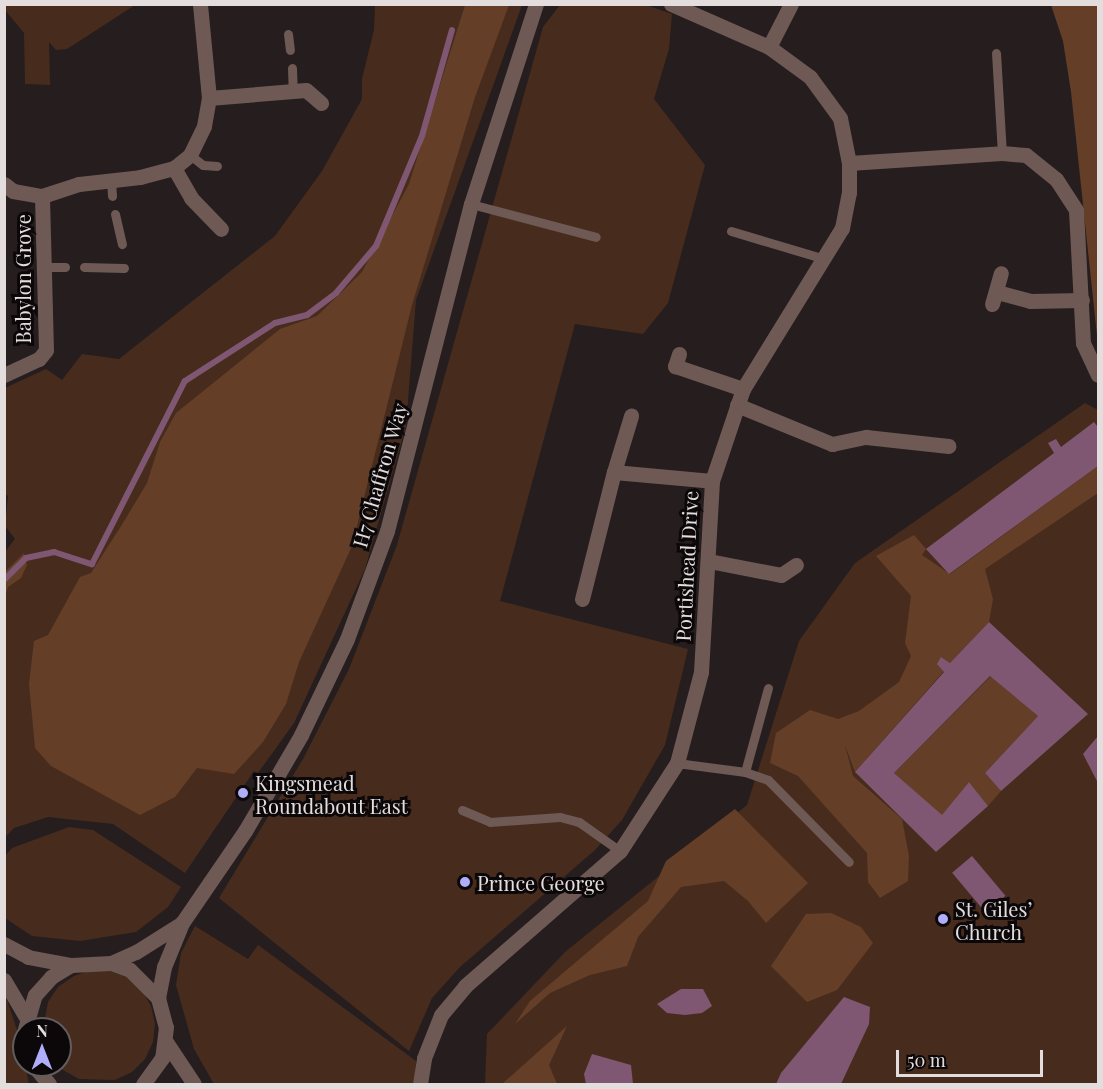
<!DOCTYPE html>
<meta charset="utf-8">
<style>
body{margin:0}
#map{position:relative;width:1103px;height:1089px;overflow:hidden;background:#251d1e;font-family:"Playfair Display",serif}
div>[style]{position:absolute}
.green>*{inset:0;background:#472c1d}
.forest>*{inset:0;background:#653e27}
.water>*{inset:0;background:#7f5772;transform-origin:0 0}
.stream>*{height:6px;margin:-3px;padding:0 3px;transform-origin:3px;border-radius:3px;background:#7f5772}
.service>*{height:9px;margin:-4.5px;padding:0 4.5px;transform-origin:4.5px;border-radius:4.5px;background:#6e5954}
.minor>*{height:15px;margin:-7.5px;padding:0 7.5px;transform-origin:7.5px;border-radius:7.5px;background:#6e5954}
.tertiary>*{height:15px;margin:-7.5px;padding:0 7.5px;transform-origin:7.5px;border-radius:7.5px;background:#6e5954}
.dots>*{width:16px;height:16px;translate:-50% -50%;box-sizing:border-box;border:3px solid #0c0809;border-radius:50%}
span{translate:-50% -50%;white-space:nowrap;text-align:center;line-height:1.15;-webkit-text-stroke:6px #0c0809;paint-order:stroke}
.street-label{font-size:20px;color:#e3ddde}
.poi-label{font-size:20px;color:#e3ddde}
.left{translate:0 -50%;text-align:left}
.frame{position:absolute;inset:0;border:6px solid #e3ddde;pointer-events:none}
.north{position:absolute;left:12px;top:1017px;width:60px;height:60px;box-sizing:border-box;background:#0c0809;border:2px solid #625d5e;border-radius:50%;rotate:0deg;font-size:16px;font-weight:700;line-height:24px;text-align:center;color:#e3ddde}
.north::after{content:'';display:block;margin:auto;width:21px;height:27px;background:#b0aefa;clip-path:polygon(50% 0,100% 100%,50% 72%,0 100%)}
.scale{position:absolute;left:896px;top:1050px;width:147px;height:27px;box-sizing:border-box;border:3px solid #e3ddde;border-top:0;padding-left:8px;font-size:18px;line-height:21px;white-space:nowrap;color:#e3ddde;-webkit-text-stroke:4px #0c0809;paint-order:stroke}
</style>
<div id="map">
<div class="green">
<div style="clip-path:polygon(4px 5px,5px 4px,135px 5px,67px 49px,56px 50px,49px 42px,50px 85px,25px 84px,24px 33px,5px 10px)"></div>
<div style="clip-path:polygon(375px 5px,522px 5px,416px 300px,406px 426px,365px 569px,294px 723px,258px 773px,254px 771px,185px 873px,113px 824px,48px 817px,14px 828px,5px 837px,4px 553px,15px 539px,5px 526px,8px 496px,4px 493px,5px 388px,46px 369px,62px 380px,82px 354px,119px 359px,275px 236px,322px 171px,362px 99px,362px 79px,374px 30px)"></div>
<div style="clip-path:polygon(560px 5px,646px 5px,672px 14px,669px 49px,654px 99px,705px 165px,668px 303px,643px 334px,575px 324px,500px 601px,688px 649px,665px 745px,622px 820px,595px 850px,460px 967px,432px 998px,409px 1051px,219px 898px,303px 759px,349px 669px,397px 545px,543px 27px)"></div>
<div style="clip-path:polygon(1085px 403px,1098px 410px,1098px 1084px,485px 1084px,487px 1034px,565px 952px,747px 805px,799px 641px,855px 563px)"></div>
<div style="clip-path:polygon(69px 827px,93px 830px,181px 887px,168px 907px,136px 932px,80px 941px,32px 936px,5px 918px,5px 856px,12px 848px)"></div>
<div style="clip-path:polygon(195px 926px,248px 959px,258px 945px,416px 1061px,415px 1084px,214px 1084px,194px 1049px,176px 985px,181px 953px)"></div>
<div style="clip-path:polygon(91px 970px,110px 971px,128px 978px,142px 990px,151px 1006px,155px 1024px,153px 1042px,145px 1059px,132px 1072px,115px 1080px,79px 1079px,63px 1070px,59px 1065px,60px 1029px,43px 1029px,48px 1002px,58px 987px,74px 976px)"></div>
<div style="clip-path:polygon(4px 991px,19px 1036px,29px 1084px,5px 1084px)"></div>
</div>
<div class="forest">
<div style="clip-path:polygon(465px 5px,509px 5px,475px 97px,412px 305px,352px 546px,299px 662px,286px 704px,263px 742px,234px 774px,197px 768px,175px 797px,140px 815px,51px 766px,35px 748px,29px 684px,34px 641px,48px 635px,80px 577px,91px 573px,123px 523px,147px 483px,160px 442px,176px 413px,280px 329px,317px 316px,362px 272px,409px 184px)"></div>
<div style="clip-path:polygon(1051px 5px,1098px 5px,1098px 345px,1071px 92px,1063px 41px)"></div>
<div style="clip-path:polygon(1098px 466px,1098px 493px,985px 569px,993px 599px,989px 622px,950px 663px,941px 657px,944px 671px,855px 772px,845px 745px,853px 776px,902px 819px,909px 856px,908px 881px,880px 898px,868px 882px,867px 853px,798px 776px,770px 763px,776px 733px,810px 710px,838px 719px,859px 711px,899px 682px,911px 656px,905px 643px,911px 596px,876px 556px,914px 535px,926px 549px,922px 555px,950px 574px)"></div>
<div style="clip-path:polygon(24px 553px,27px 565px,21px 578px,8px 587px,5px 597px,5px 572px)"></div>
<div style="clip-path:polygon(991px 676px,1038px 716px,985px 773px,1001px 791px,988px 806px,969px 782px,942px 816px,894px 773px)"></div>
<div style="clip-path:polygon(735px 809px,808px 883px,766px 923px,748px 901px,724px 881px,681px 887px,638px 937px,627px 966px,590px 975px,550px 993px,515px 1024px,530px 1001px,648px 901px,666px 861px)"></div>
<div style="clip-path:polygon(831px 913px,861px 927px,873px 943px,837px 990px,807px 1002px,771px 966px,806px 914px)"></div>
<div style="clip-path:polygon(567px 1026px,549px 1065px,557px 1084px,502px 1084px)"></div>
</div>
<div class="water">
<div style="clip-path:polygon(1094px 422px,1098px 427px,1098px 466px,949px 574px,926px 549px,1054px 453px,1048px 443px,1056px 439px,1061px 447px)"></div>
<div style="clip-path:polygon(989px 622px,1088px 714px,1001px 791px,985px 773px,1038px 716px,990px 676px,894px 773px,942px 815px,969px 782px,988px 806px,936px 852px,855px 772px,944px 672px,937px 664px,941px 657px,950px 663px)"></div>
<div style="clip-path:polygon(1098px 736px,1098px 783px,1083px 754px)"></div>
<div style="left:972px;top:856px;width:52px;height:26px;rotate:50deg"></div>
<div style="clip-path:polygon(681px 989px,703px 989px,712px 1006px,702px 1013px,685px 1015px,667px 1013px,657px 1004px)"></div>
<div style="clip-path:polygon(844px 997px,870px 1007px,869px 1024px,841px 1084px,776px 1084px,781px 1073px)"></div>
<div style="clip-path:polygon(592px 1054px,631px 1065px,633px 1084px,586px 1084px,584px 1074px)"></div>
</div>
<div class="stream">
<div style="left:4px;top:580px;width:31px;rotate:-45deg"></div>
<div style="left:26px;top:558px;width:29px;rotate:-12deg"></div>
<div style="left:54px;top:552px;width:40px;rotate:18deg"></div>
<div style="left:92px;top:564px;width:205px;rotate:-63.1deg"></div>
<div style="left:185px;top:381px;width:107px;rotate:-32.8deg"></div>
<div style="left:275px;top:323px;width:33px;rotate:-14deg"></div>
<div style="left:307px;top:315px;width:36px;rotate:-37deg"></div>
<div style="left:336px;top:293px;width:62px;rotate:-49.6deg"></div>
<div style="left:376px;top:246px;width:119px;rotate:-67.3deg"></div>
<div style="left:422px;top:136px;width:110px;rotate:-74.2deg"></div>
</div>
<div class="service">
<div style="left:288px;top:34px;width:16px;rotate:83deg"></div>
<div style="left:996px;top:53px;width:100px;rotate:86.6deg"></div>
<div style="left:292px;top:68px;width:23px;rotate:88deg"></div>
<div style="left:190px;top:155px;width:16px;rotate:38deg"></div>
<div style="left:203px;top:165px;width:14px;rotate:4deg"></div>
<div style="left:111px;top:181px;width:15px;rotate:86deg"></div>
<div style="left:471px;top:204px;width:129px;rotate:14.8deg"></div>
<div style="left:115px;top:214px;width:31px;rotate:77deg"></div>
<div style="left:731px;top:231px;width:98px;rotate:16.6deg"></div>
<div style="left:42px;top:267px;width:23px"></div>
<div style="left:84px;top:267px;width:40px;rotate:1.4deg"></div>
<div style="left:677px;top:763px;width:69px;rotate:7.5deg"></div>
<div style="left:745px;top:772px;width:24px;rotate:19deg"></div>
<div style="left:768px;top:780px;width:115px;rotate:45.4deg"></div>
<div style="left:745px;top:772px;width:87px;rotate:-74.7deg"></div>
<div style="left:462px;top:810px;width:30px;rotate:23deg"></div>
<div style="left:490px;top:822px;width:70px;rotate:-4.1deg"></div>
<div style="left:560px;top:817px;width:20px;rotate:15deg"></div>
<div style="left:579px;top:822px;width:50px;rotate:35.3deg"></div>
</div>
<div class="minor">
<div style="left:769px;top:47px;width:48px;rotate:-62.9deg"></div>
<div style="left:209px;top:98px;width:97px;rotate:-4.7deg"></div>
<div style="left:306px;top:90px;width:20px;rotate:41deg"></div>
<div style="left:849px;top:163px;width:153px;rotate:-3.7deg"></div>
<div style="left:1002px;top:153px;width:24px;rotate:5deg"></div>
<div style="left:1026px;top:155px;width:38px;rotate:39deg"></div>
<div style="left:1056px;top:179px;width:37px;rotate:57deg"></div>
<div style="left:1076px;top:210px;width:133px;rotate:87deg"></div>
<div style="left:1083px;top:343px;width:35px;rotate:65deg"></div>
<div style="left:174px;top:168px;width:34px;rotate:60deg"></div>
<div style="left:191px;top:198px;width:43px;rotate:45.9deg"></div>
<div style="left:4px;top:184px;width:11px;rotate:38deg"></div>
<div style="left:13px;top:191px;width:29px;rotate:10deg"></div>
<div style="left:42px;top:196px;width:39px;rotate:-18deg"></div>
<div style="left:79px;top:184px;width:61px;rotate:-6.5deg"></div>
<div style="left:140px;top:177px;width:35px;rotate:-15deg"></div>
<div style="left:174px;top:168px;width:21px;rotate:-39deg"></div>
<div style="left:190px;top:155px;width:32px;rotate:-64deg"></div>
<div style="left:204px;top:126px;width:28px;rotate:-80deg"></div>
<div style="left:209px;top:98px;width:94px;rotate:-95.5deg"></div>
<div style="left:997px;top:292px;width:34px;rotate:15deg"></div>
<div style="left:1030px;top:301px;width:52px;rotate:-1.1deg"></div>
<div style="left:992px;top:304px;width:32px;rotate:-74deg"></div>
<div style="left:679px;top:354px;width:13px;rotate:108deg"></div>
<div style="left:675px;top:366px;width:72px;rotate:18.7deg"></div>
<div style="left:4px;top:375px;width:38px;rotate:-25deg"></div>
<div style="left:39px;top:359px;width:11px;rotate:-52deg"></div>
<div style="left:46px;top:350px;width:154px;rotate:-91.5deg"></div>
<div style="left:737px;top:405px;width:103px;rotate:22.3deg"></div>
<div style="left:832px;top:444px;width:35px;rotate:-12deg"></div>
<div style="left:866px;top:437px;width:83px;rotate:6.2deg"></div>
<div style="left:614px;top:472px;width:59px;rotate:-73.1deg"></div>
<div style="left:709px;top:561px;width:73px;rotate:11deg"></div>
<div style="left:781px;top:575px;width:18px;rotate:-34deg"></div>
<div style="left:582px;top:599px;width:131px;rotate:-75.9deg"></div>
<div style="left:614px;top:472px;width:98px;rotate:5.2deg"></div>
<div style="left:420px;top:1084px;width:26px;rotate:-81deg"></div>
<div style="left:424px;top:1058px;width:46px;rotate:-68.4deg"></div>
<div style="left:441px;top:1015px;width:38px;rotate:-50deg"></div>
<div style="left:465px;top:986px;width:206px;rotate:-41.1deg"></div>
<div style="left:620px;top:851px;width:105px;rotate:-57.1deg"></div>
<div style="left:677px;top:763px;width:94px;rotate:-75.2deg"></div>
<div style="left:701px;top:672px;width:191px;rotate:-86.7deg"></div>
<div style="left:712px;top:481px;width:97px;rotate:-71.4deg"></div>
<div style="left:743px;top:389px;width:189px;rotate:-58.4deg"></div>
<div style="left:842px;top:228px;width:36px;rotate:-79deg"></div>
<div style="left:849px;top:193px;width:30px;rotate:-90deg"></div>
<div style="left:849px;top:163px;width:46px;rotate:-101.3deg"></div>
<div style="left:840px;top:118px;width:51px;rotate:-126.2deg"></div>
<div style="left:810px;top:77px;width:51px;rotate:-143.8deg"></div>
<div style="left:769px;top:47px;width:107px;rotate:-156.3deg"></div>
</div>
<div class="tertiary">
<div style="left:4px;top:944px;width:27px;rotate:28deg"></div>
<div style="left:28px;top:957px;width:44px;rotate:10.5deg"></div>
<div style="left:111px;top:963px;width:27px;rotate:-24deg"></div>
<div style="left:136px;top:952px;width:54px;rotate:-32.2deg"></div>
<div style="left:4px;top:980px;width:43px;rotate:59.3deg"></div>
<div style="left:158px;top:998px;width:32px;rotate:-79deg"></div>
<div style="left:164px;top:967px;width:48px;rotate:-67.8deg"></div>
<div style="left:182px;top:923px;width:112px;rotate:-55.6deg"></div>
<div style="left:245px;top:831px;width:111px;rotate:-59.7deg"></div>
<div style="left:301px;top:735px;width:106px;rotate:-64.4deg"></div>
<div style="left:347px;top:639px;width:115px;rotate:-69.7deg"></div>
<div style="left:387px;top:531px;width:338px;rotate:-75.6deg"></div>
<div style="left:471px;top:204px;width:210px;rotate:-72deg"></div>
<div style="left:25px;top:1029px;width:35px;rotate:-74deg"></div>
<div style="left:35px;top:995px;width:24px;rotate:-48deg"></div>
<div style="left:51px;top:977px;width:23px;rotate:-31deg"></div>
<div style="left:71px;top:965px;width:40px;rotate:-2.9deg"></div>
<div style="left:111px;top:963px;width:20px;rotate:20deg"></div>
<div style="left:130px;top:970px;width:40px;rotate:45deg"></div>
<div style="left:158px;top:998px;width:30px;rotate:75deg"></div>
<div style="left:166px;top:1027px;width:31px;rotate:97deg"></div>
<div style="left:162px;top:1058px;width:32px;rotate:126deg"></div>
<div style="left:166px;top:1042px;width:50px;rotate:56.3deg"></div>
<div style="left:33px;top:1065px;width:25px;rotate:50deg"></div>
</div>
<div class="dots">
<div style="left:243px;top:793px;background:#b0aefa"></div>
<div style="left:465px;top:882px;background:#b0aefa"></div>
<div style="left:943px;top:919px;background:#b0aefa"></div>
</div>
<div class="street-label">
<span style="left:22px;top:279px;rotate:-90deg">Babylon Grove</span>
<span style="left:379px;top:475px;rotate:-74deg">H7 Chaffron Way</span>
<span style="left:686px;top:566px;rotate:-87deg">Portishead Drive</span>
</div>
<div class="poi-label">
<span class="left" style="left:255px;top:794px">Kingsmead<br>Roundabout East</span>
<span class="left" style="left:477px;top:882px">Prince George</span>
<span class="left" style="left:955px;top:920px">St. Giles’<br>Church</span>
</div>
<div class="frame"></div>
<div class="north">N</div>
<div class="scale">50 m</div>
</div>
